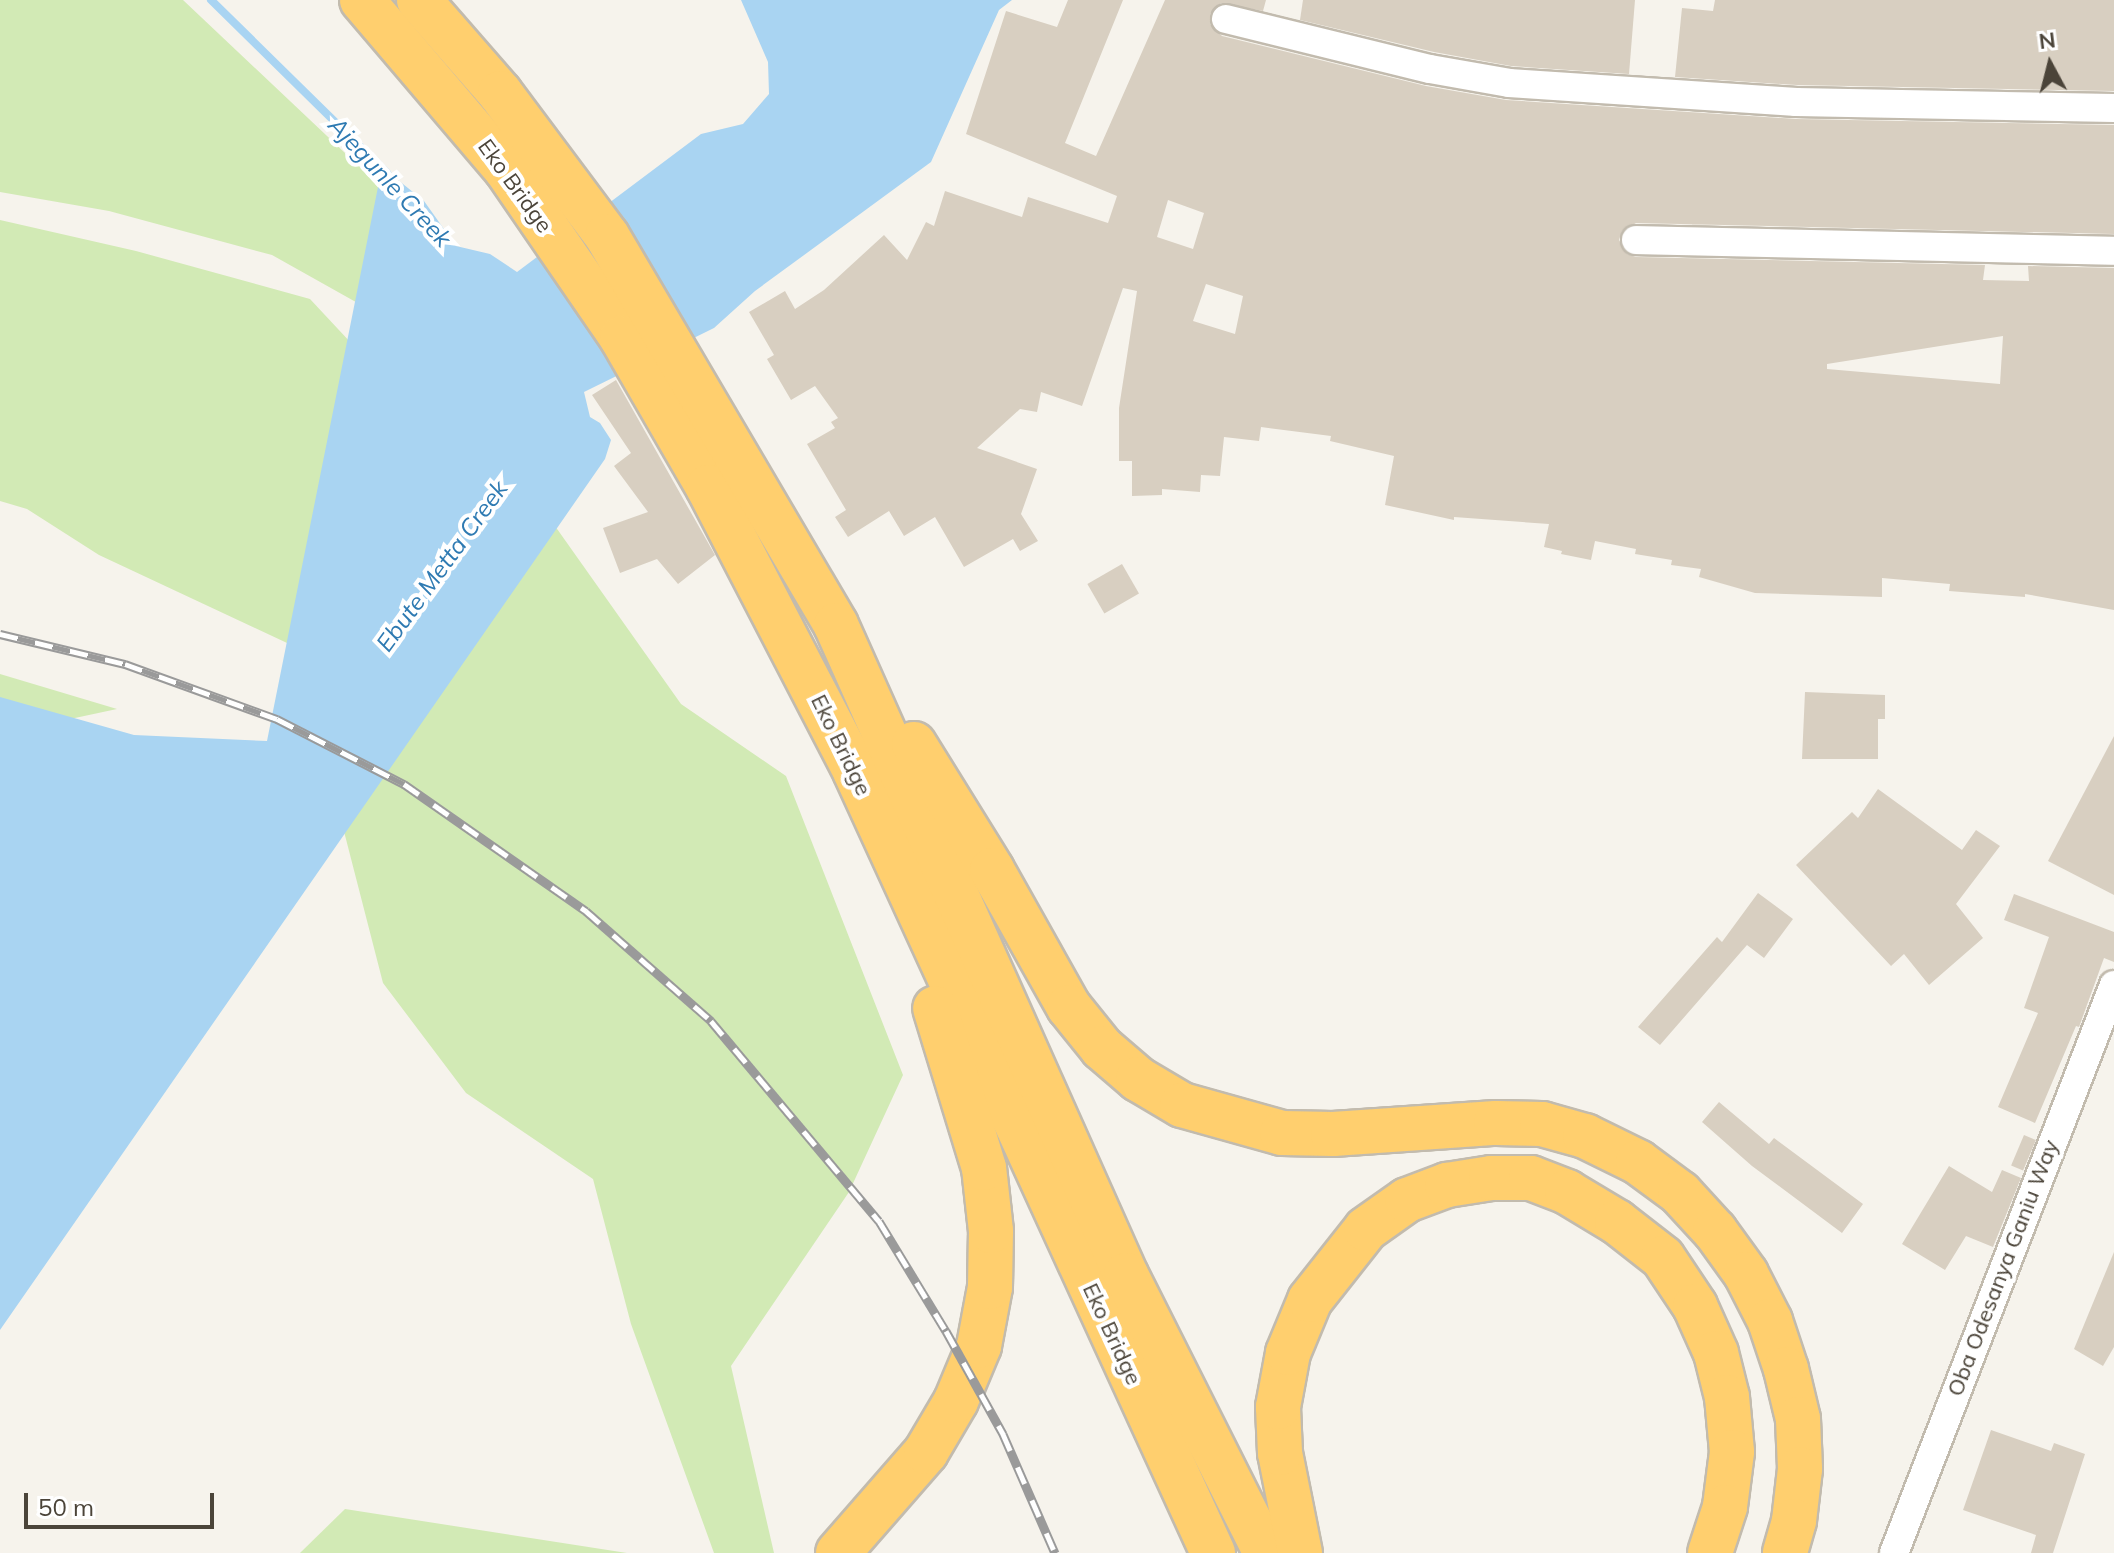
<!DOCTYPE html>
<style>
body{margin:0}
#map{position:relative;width:2114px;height:1553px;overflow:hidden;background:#f6f3ec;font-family:Mulish,sans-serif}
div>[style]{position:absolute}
.green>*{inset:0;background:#d2eab5}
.water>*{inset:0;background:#a9d4f2}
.stream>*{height:8px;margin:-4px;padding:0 4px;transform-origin:4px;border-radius:4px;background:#a9d4f2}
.building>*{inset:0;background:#d8cfc1;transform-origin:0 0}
.roads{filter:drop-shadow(2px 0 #c2bbae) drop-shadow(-2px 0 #c2bbae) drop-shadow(0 2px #c2bbae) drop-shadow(0 -2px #c2bbae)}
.street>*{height:28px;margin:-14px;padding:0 14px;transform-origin:14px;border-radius:14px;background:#fff}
.highway>*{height:44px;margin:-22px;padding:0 22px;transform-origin:22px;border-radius:22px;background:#ffcf6e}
.rail>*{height:9px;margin-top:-4.5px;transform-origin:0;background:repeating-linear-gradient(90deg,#fff 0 18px,#9a9a9a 0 36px);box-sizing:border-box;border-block:2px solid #9a9a9a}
span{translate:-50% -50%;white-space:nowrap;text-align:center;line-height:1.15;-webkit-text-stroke:8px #fff;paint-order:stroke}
.street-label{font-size:22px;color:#4b4439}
.water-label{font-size:24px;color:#2e7ab2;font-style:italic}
.north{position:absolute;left:2010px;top:24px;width:80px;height:80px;-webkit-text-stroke:6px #fff;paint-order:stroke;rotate:353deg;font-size:22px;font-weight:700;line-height:32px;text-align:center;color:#4b4439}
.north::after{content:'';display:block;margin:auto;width:28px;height:36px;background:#4b4439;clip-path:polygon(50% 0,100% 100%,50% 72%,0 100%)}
.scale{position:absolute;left:24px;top:1493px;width:190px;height:36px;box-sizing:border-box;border:4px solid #4b4439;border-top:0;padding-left:10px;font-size:24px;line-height:28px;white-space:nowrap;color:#4b4439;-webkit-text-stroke:6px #fff;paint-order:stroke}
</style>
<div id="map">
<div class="green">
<div style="clip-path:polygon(0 0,183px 0,381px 187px,379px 315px,272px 255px,109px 211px,0 192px)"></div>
<div style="clip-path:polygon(0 220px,136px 251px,310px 299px,352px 344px,302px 650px,99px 555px,27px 509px,0 501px)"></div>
<div style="clip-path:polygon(555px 526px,681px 704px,786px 776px,903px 1075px,849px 1192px,731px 1366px,774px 1553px,714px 1553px,631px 1324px,593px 1179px,466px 1093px,383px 983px,339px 812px)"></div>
<div style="clip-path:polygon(0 674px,117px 709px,0 734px)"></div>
<div style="clip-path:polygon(345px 1509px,627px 1553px,300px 1553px)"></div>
</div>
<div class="water">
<div style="clip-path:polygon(741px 0,1012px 0,999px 10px,931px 162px,755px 291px,714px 328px,584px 392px,590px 417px,600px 423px,611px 440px,605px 459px,0 1330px,0 697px,134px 735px,267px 741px,382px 167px,424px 201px,456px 246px,490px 254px,517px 272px,701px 134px,743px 124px,769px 94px,768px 62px)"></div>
</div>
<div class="stream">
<div style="left:211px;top:0;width:247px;rotate:44.5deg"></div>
</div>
<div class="building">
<div style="clip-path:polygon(evenodd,1068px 0,1123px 0,1065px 143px,1096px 156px,1165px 0,1266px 0,1263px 11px,1221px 3px,1210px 14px,1210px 24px,1222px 36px,1426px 86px,1506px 100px,1796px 119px,2114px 125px,2114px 234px,1636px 223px,1622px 231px,1619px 240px,1627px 254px,1636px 257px,1985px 265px,1983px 280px,2029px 281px,2028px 266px,2114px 268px,2114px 610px,2025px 594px,2025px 597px,1949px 591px,1950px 584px,1882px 578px,1882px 597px,1755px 593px,1699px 577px,1701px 569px,1671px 565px,1672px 560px,1635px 554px,1636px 549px,1595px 541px,1591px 560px,1561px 554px,1562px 551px,1544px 547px,1549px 524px,1454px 517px,1454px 520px,1385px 505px,1394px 456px,1330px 441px,1331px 436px,1261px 427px,1259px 441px,1224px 437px,1220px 476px,1201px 475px,1200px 492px,1162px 489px,1162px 495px,1132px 496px,1132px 461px,1119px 461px,1119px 408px,1137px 291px,1123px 288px,1082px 406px,1041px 392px,1037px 412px,1020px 409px,977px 448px,1037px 469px,1021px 514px,1038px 541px,1020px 551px,1013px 539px,964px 567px,935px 517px,904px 536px,889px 511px,848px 537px,835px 517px,846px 510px,807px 444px,835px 428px,831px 422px,838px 418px,815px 386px,791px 400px,767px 359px,774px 355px,749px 312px,785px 291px,795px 309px,824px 290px,884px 235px,907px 260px,926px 222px,934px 226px,945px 191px,1022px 217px,1028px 197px,1108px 223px,1117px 196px,966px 134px,1006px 11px,1057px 27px,1068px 0,1168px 200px,1204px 213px,1193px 249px,1157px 237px,1168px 200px,1068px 0,1206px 284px,1243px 296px,1235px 334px,1193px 321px,1206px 284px,1068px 0,2003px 336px,2000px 384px,1827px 369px,1827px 364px,2003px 336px)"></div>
<div style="clip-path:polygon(1303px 0,1635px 0,1629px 74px,1511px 66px,1434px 52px,1300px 20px)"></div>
<div style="clip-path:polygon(1715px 0,2114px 0,2114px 91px,1797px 85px,1675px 77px,1682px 8px,1713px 11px)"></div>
<div style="clip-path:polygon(616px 380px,715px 555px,678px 584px,657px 559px,620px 573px,603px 528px,648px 512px,614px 466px,631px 453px,592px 395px)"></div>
<div style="left:1122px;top:564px;width:34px;height:40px;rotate:60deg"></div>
<div style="clip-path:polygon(1805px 692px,1885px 695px,1885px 719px,1878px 719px,1878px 759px,1802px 759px)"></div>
<div style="clip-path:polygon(2114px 736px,2114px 895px,2048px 861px)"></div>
<div style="clip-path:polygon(1878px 789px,1962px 850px,1976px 830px,2000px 846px,1956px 904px,1983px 938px,1929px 985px,1904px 954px,1891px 966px,1796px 865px,1852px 812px,1858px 818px)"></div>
<div style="clip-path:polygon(1758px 893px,1793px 919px,1764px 958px,1747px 945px,1660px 1045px,1638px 1027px,1717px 937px,1722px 942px)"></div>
<div style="clip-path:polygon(2014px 894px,2114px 932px,2114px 962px,2104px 958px,2079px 1027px,2076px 1026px,2035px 1123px,1998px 1107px,2038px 1013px,2024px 1008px,2049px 937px,2004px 920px)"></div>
<div style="clip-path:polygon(1719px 1102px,1769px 1144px,1774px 1138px,1863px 1204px,1842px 1233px,1752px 1166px,1702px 1122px)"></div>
<div style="left:2024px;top:1135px;width:13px;height:33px;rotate:23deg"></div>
<div style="clip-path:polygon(1949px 1166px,1992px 1192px,2002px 1170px,2021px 1178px,1993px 1247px,1966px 1236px,1945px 1270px,1902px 1244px)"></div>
<div style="clip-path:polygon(2114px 1252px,2114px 1347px,2103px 1366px,2074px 1349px)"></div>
<div style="clip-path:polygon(1991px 1430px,2051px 1451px,2054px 1443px,2085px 1454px,2053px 1553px,2031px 1553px,2036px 1535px,1963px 1510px)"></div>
</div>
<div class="roads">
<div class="street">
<div style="left:1226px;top:19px;width:210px;rotate:13.8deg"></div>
<div style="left:1430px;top:69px;width:80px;rotate:10deg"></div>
<div style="left:1509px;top:83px;width:288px;rotate:3.8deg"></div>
<div style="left:1796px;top:102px;width:318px;rotate:1.1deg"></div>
<div style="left:1636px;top:240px;width:478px;rotate:1.3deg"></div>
<div style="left:1894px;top:1553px;width:609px;rotate:-68.83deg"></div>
</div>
<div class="highway">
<div style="left:362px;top:0;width:222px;rotate:49.6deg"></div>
<div style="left:506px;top:169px;width:205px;rotate:55.5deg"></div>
<div style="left:622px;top:338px;width:172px;rotate:60deg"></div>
<div style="left:708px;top:487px;width:320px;rotate:62.6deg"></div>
<div style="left:855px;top:771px;width:860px;rotate:65.4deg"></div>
<div style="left:419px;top:0;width:123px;rotate:48.9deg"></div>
<div style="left:500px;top:93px;width:179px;rotate:53.2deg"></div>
<div style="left:607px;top:236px;width:451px;rotate:59.5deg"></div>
<div style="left:836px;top:625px;width:712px;rotate:65.96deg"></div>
<div style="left:1126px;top:1275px;width:311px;rotate:63.3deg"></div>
<div style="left:914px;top:744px;width:148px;rotate:58.2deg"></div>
<div style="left:992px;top:870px;width:157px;rotate:60.7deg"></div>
<div style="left:1069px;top:1007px;width:53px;rotate:51.2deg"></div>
<div style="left:1102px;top:1048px;width:48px;rotate:40.7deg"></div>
<div style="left:1138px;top:1079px;width:51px;rotate:30.6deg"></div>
<div style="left:1182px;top:1105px;width:104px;rotate:15.6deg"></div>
<div style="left:1282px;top:1133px;width:51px;rotate:1.1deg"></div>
<div style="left:1333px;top:1134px;width:163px;rotate:-3.9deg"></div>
<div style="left:1496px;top:1123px;width:46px;rotate:1.2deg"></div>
<div style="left:1542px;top:1124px;width:45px;rotate:15.6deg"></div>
<div style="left:1585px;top:1136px;width:59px;rotate:26.1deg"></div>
<div style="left:1638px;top:1162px;width:52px;rotate:36.4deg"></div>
<div style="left:1680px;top:1193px;width:52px;rotate:47.4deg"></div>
<div style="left:1715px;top:1231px;width:53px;rotate:54.2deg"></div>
<div style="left:1746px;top:1274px;width:53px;rotate:62.9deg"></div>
<div style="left:1770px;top:1321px;width:51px;rotate:71.6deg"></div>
<div style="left:1786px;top:1369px;width:51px;rotate:76.5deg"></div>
<div style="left:1798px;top:1419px;width:50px;rotate:87.7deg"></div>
<div style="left:1800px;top:1469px;width:52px;rotate:96.6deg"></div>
<div style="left:1794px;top:1521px;width:33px;rotate:106deg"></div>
<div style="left:838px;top:1553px;width:134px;rotate:-48.9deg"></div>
<div style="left:926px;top:1452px;width:59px;rotate:-59.5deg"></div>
<div style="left:956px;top:1401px;width:60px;rotate:-67.3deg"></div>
<div style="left:979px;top:1346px;width:60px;rotate:-79.4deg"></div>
<div style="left:990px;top:1287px;width:56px;rotate:-89deg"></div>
<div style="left:991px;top:1231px;width:63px;rotate:-96.3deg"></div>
<div style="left:984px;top:1168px;width:167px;rotate:-107deg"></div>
<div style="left:1300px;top:1553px;width:102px;rotate:-101.3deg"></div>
<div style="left:1280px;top:1453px;width:46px;rotate:-92.5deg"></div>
<div style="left:1278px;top:1407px;width:55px;rotate:-79.5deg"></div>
<div style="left:1288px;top:1353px;width:57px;rotate:-67.5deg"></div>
<div style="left:1310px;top:1300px;width:90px;rotate:-51.7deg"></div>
<div style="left:1366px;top:1229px;width:50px;rotate:-35.3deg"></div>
<div style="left:1407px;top:1200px;width:43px;rotate:-20.6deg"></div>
<div style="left:1447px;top:1185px;width:45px;rotate:-9deg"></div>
<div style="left:1491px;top:1178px;width:40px"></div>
<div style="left:1531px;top:1178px;width:39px;rotate:21deg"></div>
<div style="left:1567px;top:1192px;width:58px;rotate:31deg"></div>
<div style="left:1617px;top:1222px;width:58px;rotate:38deg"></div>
<div style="left:1663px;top:1258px;width:58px;rotate:56.3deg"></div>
<div style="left:1695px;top:1306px;width:51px;rotate:65.9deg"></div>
<div style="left:1716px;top:1353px;width:45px;rotate:76deg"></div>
<div style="left:1727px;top:1397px;width:55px;rotate:84.8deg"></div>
<div style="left:1732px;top:1452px;width:55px;rotate:97.3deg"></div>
<div style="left:1725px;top:1507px;width:48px;rotate:108.1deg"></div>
</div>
</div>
<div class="rail">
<div style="left:0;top:634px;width:129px;rotate:13.5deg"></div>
<div style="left:125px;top:664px;width:162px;rotate:19.9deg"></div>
<div style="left:277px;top:719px;width:143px;rotate:27.1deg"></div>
<div style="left:404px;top:784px;width:222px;rotate:34.9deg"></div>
<div style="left:586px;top:911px;width:167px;rotate:41.3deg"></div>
<div style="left:711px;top:1021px;width:261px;rotate:50deg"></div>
<div style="left:879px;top:1221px;width:129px;rotate:58.7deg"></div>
<div style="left:946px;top:1331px;width:118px;rotate:61deg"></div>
<div style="left:1003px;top:1434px;width:130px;rotate:66.4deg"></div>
</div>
<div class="street-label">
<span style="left:515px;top:186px;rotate:54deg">Eko Bridge</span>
<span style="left:841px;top:745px;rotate:64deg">Eko Bridge</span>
<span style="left:2003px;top:1268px;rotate:-69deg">Oba Odesanya Ganiu Way</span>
<span style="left:1112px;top:1334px;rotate:65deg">Eko Bridge</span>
</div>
<div class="water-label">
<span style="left:390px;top:182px;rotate:47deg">Ajegunle Creek</span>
<span style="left:442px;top:566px;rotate:-54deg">Ebute Metta Creek</span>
</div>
<div class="north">N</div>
<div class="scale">50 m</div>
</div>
